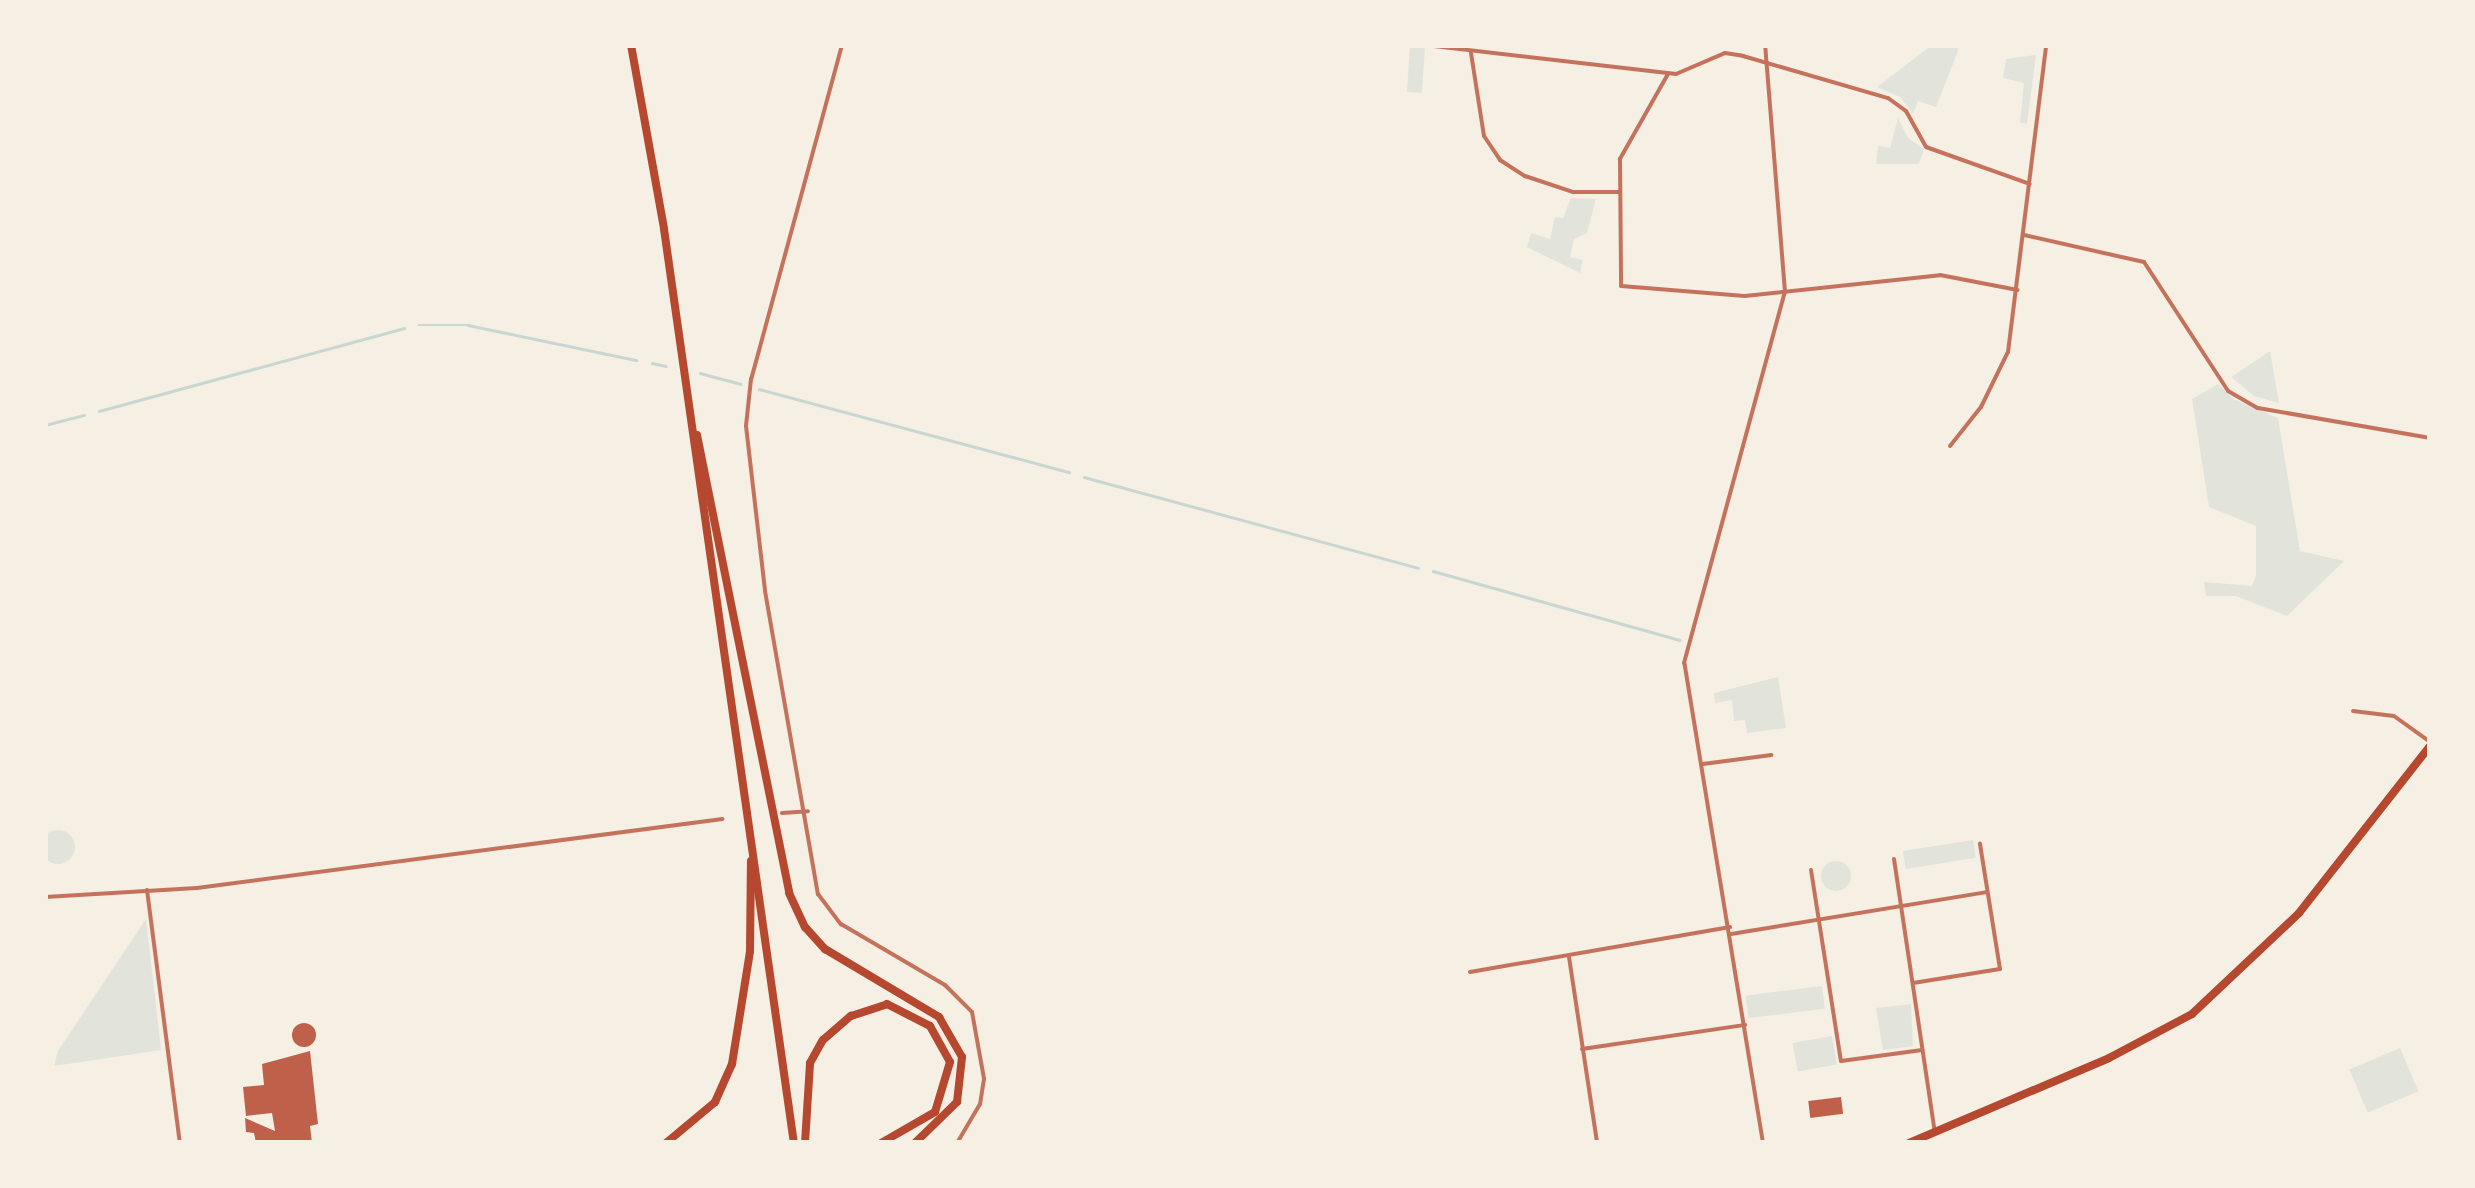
<!DOCTYPE html>
<style>
body{margin:0}
#map{position:relative;width:2475px;height:1188px;overflow:hidden;background:#f6efe4;font-family:"Fira Sans Condensed",sans-serif}
div>[style]{position:absolute}
.green>*{inset:0;background:#e2e4dc;transform-origin:0 0}
.round{border-radius:50%}
.stream>*{height:2.5px;margin:-1.25px;padding:0 1.25px;transform-origin:1.25px;border-radius:1.25px;background:#c9d6d2}
.building>*{inset:0;background:#bf614a;transform-origin:0 0}
.minor>*{height:4px;margin:-2px;padding:0 2px;transform-origin:2px;border-radius:2px;background:#c5725c}
.primary>*{height:8px;margin:-4px;padding:0 4px;transform-origin:4px;border-radius:4px;background:#b5482f}
.motorway>*{height:8px;margin:-4px;padding:0 4px;transform-origin:4px;border-radius:4px;background:#b5482f}
span{translate:-50% -50%;white-space:nowrap;text-align:center;line-height:1.15;-webkit-text-stroke:8px #f6efe4;paint-order:stroke}
.frame{position:absolute;inset:0;border:48px solid #f6efe4;pointer-events:none}
</style>
<div id="map">
<div class="green">
<div style="clip-path:polygon(1932px 45px,1958px 45px,1958px 51px,1936px 107px,1918px 101px,1913px 114px,1900px 97px,1877px 87px)"></div>
<div style="left:1410px;top:47px;width:15px;height:45px;rotate:4deg"></div>
<div style="clip-path:polygon(2036px 55px,2027px 124px,2020px 123px,2024px 83px,2003px 78px,2006px 59px)"></div>
<div style="clip-path:polygon(1898px 118px,1908px 138px,1924px 149px,1919px 164px,1876px 164px,1878px 146px,1890px 148px)"></div>
<div style="clip-path:polygon(1571px 198px,1596px 199px,1587px 233px,1574px 239px,1570px 257px,1583px 260px,1580px 273px,1527px 247px,1531px 233px,1550px 239px,1555px 217px,1563px 218px)"></div>
<div style="clip-path:polygon(2270px 351px,2279px 403px,2254px 396px,2231px 377px)"></div>
<div style="clip-path:polygon(2218px 384px,2233px 399px,2278px 418px,2300px 551px,2344px 561px,2287px 616px,2236px 596px,2206px 596px,2204px 582px,2252px 586px,2256px 575px,2256px 526px,2209px 507px,2192px 399px)"></div>
<div style="clip-path:polygon(1778px 677px,1786px 728px,1747px 733px,1745px 720px,1734px 721px,1732px 700px,1715px 703px,1714px 693px)"></div>
<div class="round" style="left:41px;top:830px;width:34px;height:34px"></div>
<div style="left:1973px;top:840px;width:18px;height:71px;rotate:81deg"></div>
<div class="round" style="left:1821px;top:861px;width:30px;height:30px"></div>
<div style="clip-path:polygon(146px 919px,161px 1050px,54px 1066px,58px 1051px)"></div>
<div style="left:1822px;top:986px;width:23px;height:77px;rotate:83deg"></div>
<div style="clip-path:polygon(1911px 1004px,1913px 1046px,1883px 1050px,1876px 1008px)"></div>
<div style="left:1832px;top:1036px;width:29px;height:40px;rotate:80deg"></div>
<div style="left:2400px;top:1048px;width:47px;height:55px;rotate:67deg"></div>
</div>
<div class="stream">
<div style="left:419px;top:325px;width:49px"></div>
<div style="left:468px;top:325px;width:172px;rotate:11.8deg"></div>
<div style="left:652px;top:363px;width:14px;rotate:12deg"></div>
<div style="left:700px;top:373px;width:42px;rotate:15deg"></div>
<div style="left:759px;top:389px;width:321px;rotate:15deg"></div>
<div style="left:99px;top:411px;width:316px;rotate:-15.2deg"></div>
<div style="left:45px;top:425px;width:40px;rotate:-14.4deg"></div>
<div style="left:1084px;top:477px;width:346px;rotate:15.2deg"></div>
<div style="left:1433px;top:571px;width:256px;rotate:15.6deg"></div>
</div>
<div class="building">
<div class="round" style="left:292px;top:1023px;width:24px;height:24px"></div>
<div style="clip-path:polygon(310px 1051px,318px 1124px,310px 1126px,312px 1143px,256px 1143px,254px 1133px,246px 1132px,245px 1118px,275px 1131px,272px 1113px,246px 1116px,243px 1087px,264px 1085px,262px 1064px)"></div>
<div style="left:1841px;top:1097px;width:17px;height:33px;rotate:83deg"></div>
</div>
<div class="minor">
<div style="left:842px;top:45px;width:346px;rotate:105.2deg"></div>
<div style="left:751px;top:379px;width:47px;rotate:96.1deg"></div>
<div style="left:746px;top:426px;width:166px;rotate:83.4deg"></div>
<div style="left:765px;top:591px;width:308px;rotate:80.1deg"></div>
<div style="left:818px;top:894px;width:38px;rotate:53deg"></div>
<div style="left:841px;top:924px;width:121px;rotate:30.4deg"></div>
<div style="left:945px;top:985px;width:38px;rotate:45deg"></div>
<div style="left:972px;top:1012px;width:68px;rotate:79.8deg"></div>
<div style="left:984px;top:1079px;width:25px;rotate:99deg"></div>
<div style="left:980px;top:1104px;width:45px;rotate:120.5deg"></div>
<div style="left:1425px;top:45px;width:253px;rotate:6.6deg"></div>
<div style="left:1676px;top:74px;width:53px;rotate:-23.2deg"></div>
<div style="left:1725px;top:53px;width:18px;rotate:9deg"></div>
<div style="left:1743px;top:56px;width:151px;rotate:16.2deg"></div>
<div style="left:1888px;top:98px;width:22px;rotate:36deg"></div>
<div style="left:1906px;top:111px;width:41px;rotate:60.9deg"></div>
<div style="left:1926px;top:147px;width:110px;rotate:19.6deg"></div>
<div style="left:1471px;top:53px;width:84px;rotate:81.1deg"></div>
<div style="left:1484px;top:136px;width:29px;rotate:56deg"></div>
<div style="left:1500px;top:160px;width:30px;rotate:33deg"></div>
<div style="left:1525px;top:176px;width:51px;rotate:18.4deg"></div>
<div style="left:1573px;top:192px;width:46px"></div>
<div style="left:1668px;top:74px;width:98px;rotate:119.5deg"></div>
<div style="left:1620px;top:159px;width:127px;rotate:89.5deg"></div>
<div style="left:1621px;top:286px;width:124px;rotate:4.6deg"></div>
<div style="left:1745px;top:296px;width:196px;rotate:-6.1deg"></div>
<div style="left:1940px;top:275px;width:79px;rotate:10.9deg"></div>
<div style="left:2024px;top:235px;width:123px;rotate:12.7deg"></div>
<div style="left:2144px;top:262px;width:154px;rotate:56.9deg"></div>
<div style="left:2228px;top:391px;width:34px;rotate:30deg"></div>
<div style="left:2258px;top:408px;width:175px;rotate:9.9deg"></div>
<div style="left:1950px;top:446px;width:50px;rotate:-51.5deg"></div>
<div style="left:1981px;top:407px;width:61px;rotate:-63.9deg"></div>
<div style="left:2008px;top:352px;width:309px;rotate:-82.9deg"></div>
<div style="left:2353px;top:711px;width:41px;rotate:7deg"></div>
<div style="left:2394px;top:716px;width:44px;rotate:35.8deg"></div>
<div style="left:1703px;top:764px;width:69px;rotate:-7.5deg"></div>
<div style="left:782px;top:813px;width:26px;rotate:-4deg"></div>
<div style="left:1894px;top:859px;width:276px;rotate:81.5deg"></div>
<div style="left:1811px;top:870px;width:193px;rotate:81.1deg"></div>
<div style="left:1841px;top:1061px;width:82px;rotate:-7.7deg"></div>
<div style="left:147px;top:890px;width:255px;rotate:82.6deg"></div>
<div style="left:45px;top:897px;width:152px;rotate:-3.4deg"></div>
<div style="left:197px;top:888px;width:530px;rotate:-7.49deg"></div>
<div style="left:1731px;top:934px;width:259px;rotate:-9.3deg"></div>
<div style="left:1569px;top:957px;width:188px;rotate:81.4deg"></div>
<div style="left:1470px;top:972px;width:264px;rotate:-9.8deg"></div>
<div style="left:1913px;top:983px;width:88px;rotate:-9.1deg"></div>
<div style="left:2000px;top:969px;width:127px;rotate:-99.1deg"></div>
<div style="left:1582px;top:1049px;width:165px;rotate:-8.4deg"></div>
<div style="left:1763px;top:1143px;width:486px;rotate:-99.3deg"></div>
<div style="left:1684px;top:663px;width:385px;rotate:-74.8deg"></div>
<div style="left:1785px;top:292px;width:248px;rotate:-94.6deg"></div>
</div>
<div class="primary">
<div style="left:1909px;top:1143px;width:217px;rotate:-23deg"></div>
<div style="left:2109px;top:1058px;width:94px;rotate:-27.9deg"></div>
<div style="left:2192px;top:1014px;width:147px;rotate:-43.3deg"></div>
<div style="left:2299px;top:913px;width:212px;rotate:-51.9deg"></div>
</div>
<div class="motorway">
<div style="left:631px;top:45px;width:187px;rotate:79.8deg"></div>
<div style="left:664px;top:229px;width:923px;rotate:81.91deg"></div>
<div style="left:697px;top:435px;width:467px;rotate:78.6deg"></div>
<div style="left:789px;top:893px;width:38px;rotate:65deg"></div>
<div style="left:805px;top:927px;width:30px;rotate:48deg"></div>
<div style="left:825px;top:949px;width:133px;rotate:30.8deg"></div>
<div style="left:939px;top:1017px;width:46px;rotate:60.1deg"></div>
<div style="left:962px;top:1057px;width:45px;rotate:96.3deg"></div>
<div style="left:957px;top:1102px;width:59px;rotate:135.7deg"></div>
<div style="left:666px;top:1143px;width:64px;rotate:-39.9deg"></div>
<div style="left:715px;top:1102px;width:42px;rotate:-65.9deg"></div>
<div style="left:732px;top:1064px;width:114px;rotate:-80.9deg"></div>
<div style="left:750px;top:951px;width:90px;rotate:-89.4deg"></div>
<div style="left:805px;top:1143px;width:80px;rotate:-86.4deg"></div>
<div style="left:810px;top:1063px;width:26px;rotate:-61deg"></div>
<div style="left:823px;top:1040px;width:37px;rotate:-41deg"></div>
<div style="left:851px;top:1016px;width:38px;rotate:-18deg"></div>
<div style="left:887px;top:1004px;width:48px;rotate:27.1deg"></div>
<div style="left:930px;top:1026px;width:41px;rotate:60.9deg"></div>
<div style="left:950px;top:1062px;width:52px;rotate:106.7deg"></div>
<div style="left:935px;top:1112px;width:62px;rotate:150.1deg"></div>
</div>
<div class="frame"></div>
</div>
